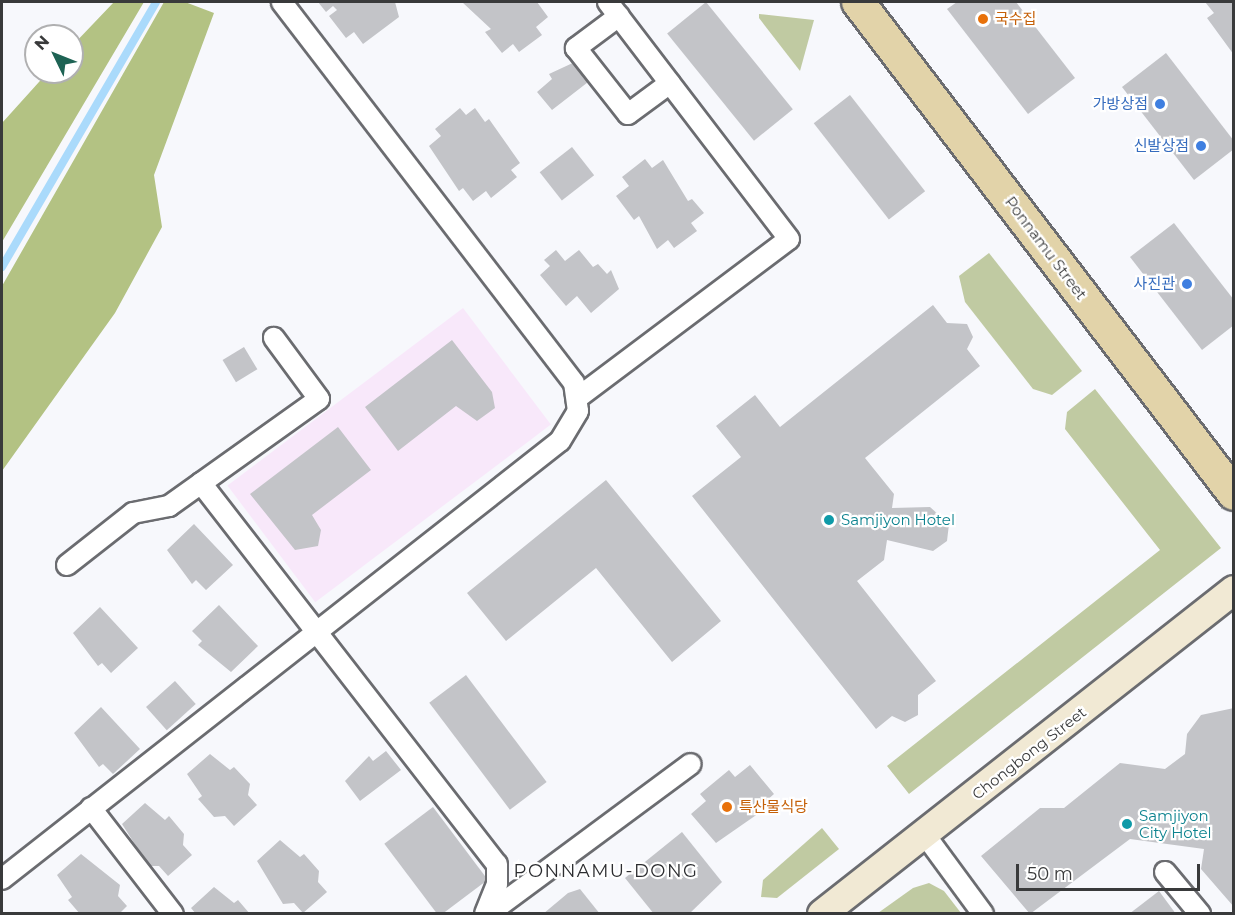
<!DOCTYPE html>
<meta charset="utf-8">
<style>
body{margin:0}
#map{position:relative;width:1235px;height:915px;overflow:hidden;background:#f7f8fc;font-family:Montserrat,"Noto Sans KR",sans-serif}
div>[style]{position:absolute}
.education>*{inset:0;background:#f8e8fa;transform-origin:0 0}
.green>*{inset:0;background:#c0caa2}
.forest>*{inset:0;background:#b3c283}
.stream>*{height:8px;margin:-4px;padding:0 4px;transform-origin:4px;border-radius:4px;background:#aadafb}
.building>*{inset:0;background:#c3c4c8;transform-origin:0 0}
.roads{filter:drop-shadow(2px 0 #6b6c70) drop-shadow(-2px 0 #6b6c70) drop-shadow(0 2px #6b6c70) drop-shadow(0 -2px #6b6c70)}
.street>*{height:20px;margin:-10px;padding:0 10px;transform-origin:10px;border-radius:10px;background:#fff}
.secondary>*{height:28px;margin:-14px;padding:0 14px;transform-origin:14px;border-radius:14px;background:#f1e9d4}
.primary>*{height:32px;margin:-16px;padding:0 16px;transform-origin:16px;border-radius:16px;background:#e2d3a9}
.dots>*{width:16px;height:16px;translate:-50% -50%;box-sizing:border-box;border:3px solid #fff;border-radius:50%}
span{translate:-50% -50%;white-space:nowrap;text-align:center;line-height:1.15;-webkit-text-stroke:4.5px #fff;paint-order:stroke}
.food-label{font-size:15px;color:#c56008}
.left{translate:0 -50%;text-align:left}
.shop-label{font-size:15px;color:#366cbe}
.right{translate:-100% -50%;text-align:right}
.street-label{font-size:15px;color:#393a3b}
.culture-label{font-size:15px;color:#0d838f}
.quarter-label{font-size:18px;color:#2c2d30;letter-spacing:1.5px}
.frame{position:absolute;inset:0;border:3px solid #393a3b;pointer-events:none}
.north{position:absolute;left:24px;top:24px;width:60px;height:60px;box-sizing:border-box;background:#fff;border:2px solid #b0b0b1;border-radius:50%;rotate:313deg;font-size:16px;font-weight:700;line-height:24px;text-align:center;color:#393a3b}
.north::after{content:'';display:block;margin:auto;width:21px;height:27px;background:#1e6354;clip-path:polygon(50% 0,100% 100%,50% 72%,0 100%)}
.scale{position:absolute;left:1016px;top:864px;width:184px;height:27px;box-sizing:border-box;border:3px solid #393a3b;border-top:0;padding-left:8px;font-size:18px;line-height:21px;white-space:nowrap;color:#393a3b;-webkit-text-stroke:4px #fff;paint-order:stroke}
</style>
<div id="map">
<div class="education">
<div style="left:463px;top:308px;width:146px;height:295px;rotate:53deg"></div>
</div>
<div class="green">
<div style="clip-path:polygon(759px 14px,814px 20px,800px 71px,759px 18px)"></div>
<div style="clip-path:polygon(989px 253px,1082px 371px,1052px 395px,1033px 389px,965px 302px,959px 276px)"></div>
<div style="clip-path:polygon(1095px 389px,1221px 548px,909px 794px,887px 766px,1160px 550px,1065px 429px,1067px 412px)"></div>
<div style="clip-path:polygon(822px 828px,839px 849px,777px 898px,761px 897px,763px 880px)"></div>
<div style="clip-path:polygon(929px 883px,944px 891px,961px 913px,878px 913px,913px 888px)"></div>
</div>
<div class="forest">
<div style="clip-path:polygon(114px 2px,144px 2px,2px 242px,2px 123px,48px 72px,72px 72px,72px 46px)"></div>
<div style="clip-path:polygon(164px 2px,185px 2px,214px 13px,154px 175px,162px 227px,115px 313px,2px 471px,2px 286px)"></div>
</div>
<div class="stream">
<div style="left:2px;top:267px;width:306px;rotate:-59.8deg"></div>
</div>
<div class="building">
<div style="clip-path:polygon(318px 2px,395px 2px,399px 17px,363px 44px,354px 32px,346px 38px,329px 16px,337px 10px,333px 6px,326px 12px)"></div>
<div style="clip-path:polygon(462px 2px,537px 2px,548px 17px,536px 27px,542px 35px,519px 52px,513px 44px,502px 53px,485px 32px,491px 29px)"></div>
<div style="left:706px;top:2px;width:138px;height:50px;rotate:51deg"></div>
<div style="clip-path:polygon(957px 2px,1016px 2px,1075px 78px,1028px 114px,947px 9px)"></div>
<div style="clip-path:polygon(1205px 2px,1234px 2px,1234px 55px,1207px 18px,1214px 13px)"></div>
<div style="clip-path:polygon(1166px 53px,1234px 141px,1234px 149px,1194px 180px,1122px 87px)"></div>
<div style="clip-path:polygon(577px 61px,592px 79px,552px 110px,537px 92px,552px 79px,549px 74px)"></div>
<div style="left:850px;top:95px;width:122px;height:46px;rotate:52deg"></div>
<div style="clip-path:polygon(460px 108px,466px 115px,475px 108px,485px 122px,489px 119px,520px 163px,511px 170px,517px 177px,491px 198px,486px 191px,473px 201px,463px 188px,459px 191px,429px 146px,441px 136px,435px 129px)"></div>
<div style="left:572px;top:147px;width:36px;height:41px;rotate:52deg"></div>
<div style="clip-path:polygon(645px 159px,652px 168px,663px 160px,688px 201px,692px 199px,704px 213px,691px 223px,697px 231px,674px 248px,668px 240px,657px 249px,639px 216px,634px 220px,616px 196px,629px 186px,622px 177px)"></div>
<div style="clip-path:polygon(1174px 223px,1234px 300px,1234px 325px,1202px 350px,1130px 257px)"></div>
<div style="clip-path:polygon(556px 250px,565px 261px,579px 250px,593px 267px,598px 264px,607px 274px,611px 270px,619px 289px,591px 313px,577px 296px,566px 306px,540px 275px,550px 266px,544px 260px)"></div>
<div style="clip-path:polygon(933px 305px,947px 323px,967px 324px,973px 337px,967px 349px,980px 366px,865px 458px,894px 494px,892px 508px,930px 507px,949px 524px,947px 541px,933px 551px,887px 540px,884px 560px,857px 581px,936px 681px,918px 695px,918px 715px,905px 722px,892px 716px,876px 729px,692px 496px,741px 457px,716px 426px,755px 395px,780px 427px)"></div>
<div style="clip-path:polygon(452px 340px,492px 392px,495px 408px,477px 421px,456px 406px,398px 451px,365px 407px)"></div>
<div style="left:244px;top:347px;width:26px;height:25px;rotate:59deg"></div>
<div style="clip-path:polygon(338px 427px,371px 470px,312px 515px,321px 530px,318px 546px,295px 550px,250px 494px)"></div>
<div style="clip-path:polygon(606px 480px,721px 621px,672px 662px,596px 568px,506px 641px,467px 593px)"></div>
<div style="clip-path:polygon(194px 524px,233px 565px,206px 590px,196px 580px,192px 584px,167px 550px)"></div>
<div style="clip-path:polygon(219px 605px,258px 646px,231px 672px,198px 645px,202px 641px,192px 631px)"></div>
<div style="clip-path:polygon(100px 607px,138px 648px,111px 673px,102px 663px,98px 666px,73px 633px)"></div>
<div style="left:466px;top:675px;width:134px;height:46px;rotate:53deg"></div>
<div style="left:175px;top:681px;width:31px;height:39px;rotate:48deg"></div>
<div style="clip-path:polygon(101px 707px,140px 749px,113px 774px,103px 764px,99px 767px,74px 733px)"></div>
<div style="clip-path:polygon(1234px 708px,1234px 907px,1201px 869px,1204px 849px,1130px 839px,1030px 914px,981px 856px,1040px 808px,1064px 808px,1120px 763px,1165px 769px,1185px 754px,1187px 734px,1201px 715px)"></div>
<div style="clip-path:polygon(386px 751px,401px 770px,360px 801px,345px 781px,369px 756px,373px 761px)"></div>
<div style="clip-path:polygon(210px 754px,230px 770px,234px 767px,250px 784px,248px 795px,257px 805px,234px 826px,225px 816px,214px 817px,198px 799px,202px 796px,187px 774px)"></div>
<div style="clip-path:polygon(750px 765px,774px 794px,759px 807px,762px 811px,716px 843px,691px 814px,706px 801px,700px 794px,729px 770px,735px 777px)"></div>
<div style="clip-path:polygon(145px 803px,165px 820px,169px 816px,184px 834px,183px 845px,192px 855px,168px 876px,159px 866px,148px 866px,132px 849px,136px 846px,122px 824px)"></div>
<div style="left:433px;top:807px;width:91px;height:61px;rotate:53deg"></div>
<div style="clip-path:polygon(682px 832px,722px 882px,689px 914px,654px 914px,625px 878px)"></div>
<div style="clip-path:polygon(280px 840px,300px 857px,304px 854px,319px 871px,318px 882px,327px 892px,303px 913px,294px 903px,283px 904px,257px 861px)"></div>
<div style="clip-path:polygon(81px 854px,120px 885px,118px 896px,127px 906px,119px 914px,80px 914px,68px 900px,72px 897px,57px 875px)"></div>
<div style="clip-path:polygon(214px 887px,234px 903px,238px 900px,250px 914px,196px 914px,191px 908px)"></div>
<div style="clip-path:polygon(580px 889px,600px 914px,543px 914px,568px 893px)"></div>
<div style="clip-path:polygon(1159px 891px,1176px 914px,1129px 914px)"></div>
</div>
<div class="roads">
<div class="street">
<div style="left:619px;top:16px;width:54px;rotate:143.3deg"></div>
<div style="left:576px;top:48px;width:84px;rotate:51.8deg"></div>
<div style="left:628px;top:114px;width:52px;rotate:-36.4deg"></div>
<div style="left:580px;top:396px;width:261px;rotate:-36.9deg"></div>
<div style="left:789px;top:239px;width:298px;rotate:-127.4deg"></div>
<div style="left:201px;top:483px;width:482px;rotate:52.2deg"></div>
<div style="left:497px;top:864px;width:20px;rotate:90deg"></div>
<div style="left:497px;top:884px;width:32px;rotate:112deg"></div>
<div style="left:67px;top:565px;width:84px;rotate:-38.2deg"></div>
<div style="left:133px;top:513px;width:37px;rotate:-11deg"></div>
<div style="left:169px;top:506px;width:184px;rotate:-35.5deg"></div>
<div style="left:319px;top:399px;width:76px;rotate:-126.4deg"></div>
<div style="left:91px;top:808px;width:134px;rotate:52.3deg"></div>
<div style="left:925px;top:835px;width:98px;rotate:53.7deg"></div>
<div style="left:1165px;top:872px;width:55px;rotate:50.2deg"></div>
<div style="left:2px;top:879px;width:709px;rotate:-38.13deg"></div>
<div style="left:560px;top:441px;width:35px;rotate:-59deg"></div>
<div style="left:578px;top:411px;width:28px;rotate:-98deg"></div>
<div style="left:574px;top:383px;width:480px;rotate:-127.5deg"></div>
<div style="left:488px;top:914px;width:252px;rotate:-36.5deg"></div>
</div>
<div class="secondary">
<div style="left:822px;top:914px;width:524px;rotate:-38.18deg"></div>
</div>
<div class="primary">
<div style="left:858px;top:2px;width:619px;rotate:52.61deg"></div>
</div>
</div>
<div class="dots">
<div style="left:983px;top:19px;background:#e8710a"></div>
<div style="left:1160px;top:104px;background:#3f7fe0"></div>
<div style="left:1201px;top:146px;background:#3f7fe0"></div>
<div style="left:1187px;top:284px;background:#3f7fe0"></div>
<div style="left:829px;top:520px;background:#0f9aa8"></div>
<div style="left:727px;top:807px;background:#e8710a"></div>
<div style="left:1127px;top:824px;background:#0f9aa8"></div>
</div>
<div class="food-label">
<span class="left" style="left:995px;top:19px">국수집</span>
<span class="left" style="left:739px;top:807px">특산물식당</span>
</div>
<div class="shop-label">
<span class="right" style="left:1148px;top:104px">가방상점</span>
<span class="right" style="left:1189px;top:146px">신발상점</span>
<span class="right" style="left:1175px;top:284px">사진관</span>
</div>
<div class="street-label">
<span style="left:1046px;top:248px;rotate:53deg">Ponnamu Street</span>
<span style="left:1029px;top:753px;rotate:-38deg">Chongbong Street</span>
</div>
<div class="culture-label">
<span class="left" style="left:841px;top:520px">Samjiyon Hotel</span>
<span class="left" style="left:1139px;top:824px">Samjiyon<br>City Hotel</span>
</div>
<div class="quarter-label">
<span style="left:606px;top:871px">PONNAMU-DONG</span>
</div>
<div class="frame"></div>
<div class="north">N</div>
<div class="scale">50 m</div>
</div>
